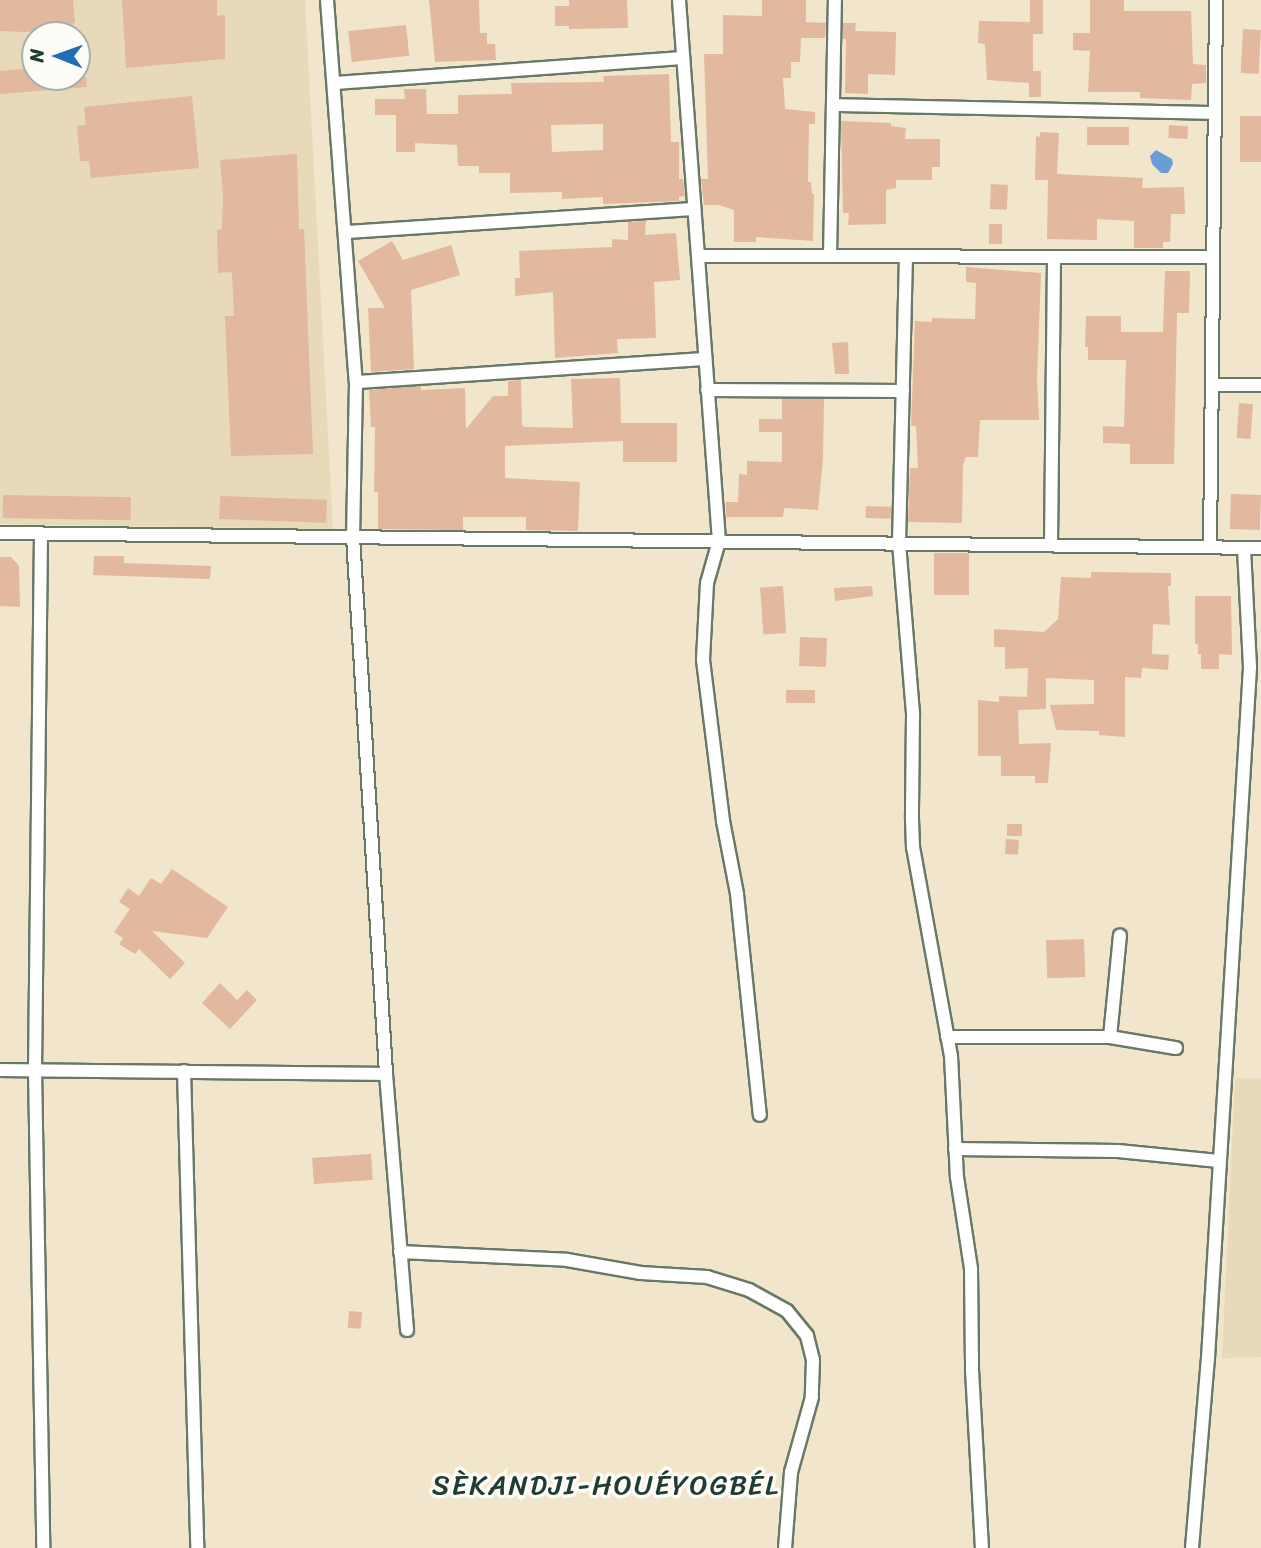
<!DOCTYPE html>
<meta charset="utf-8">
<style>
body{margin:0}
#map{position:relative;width:1261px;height:1548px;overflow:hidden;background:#f1e6cb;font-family:Sriracha,sans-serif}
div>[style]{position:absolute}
.built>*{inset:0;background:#e8d9ba}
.water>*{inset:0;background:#6a9dd5}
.building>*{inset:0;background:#e2b89e;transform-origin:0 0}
.roads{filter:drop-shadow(2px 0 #687869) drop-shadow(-2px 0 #687869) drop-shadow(0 2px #687869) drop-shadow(0 -2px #687869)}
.street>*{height:12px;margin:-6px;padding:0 6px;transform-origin:6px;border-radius:6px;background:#fff}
span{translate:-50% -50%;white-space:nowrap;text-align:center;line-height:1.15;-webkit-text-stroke:7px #fdfcf7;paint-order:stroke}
.neighbourhood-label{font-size:28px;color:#1f3d34;letter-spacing:2px}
.north{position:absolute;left:21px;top:21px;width:70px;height:70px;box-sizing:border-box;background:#fdfcf7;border:2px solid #a4b0a9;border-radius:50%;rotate:271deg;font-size:19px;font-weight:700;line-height:28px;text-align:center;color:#1f3d34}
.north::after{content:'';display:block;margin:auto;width:24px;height:32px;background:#1f6fb2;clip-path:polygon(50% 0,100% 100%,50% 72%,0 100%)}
</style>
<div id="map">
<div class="built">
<div style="clip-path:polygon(evenodd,0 0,305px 0,333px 529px,0 524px,0 0,35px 35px,77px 35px,77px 77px,35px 77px,35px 35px)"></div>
<div style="clip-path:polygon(1261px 1078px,1261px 1357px,1222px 1358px,1235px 1079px)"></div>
</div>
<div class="water">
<div style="clip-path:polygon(1156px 150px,1172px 159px,1173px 164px,1168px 173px,1161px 173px,1152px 164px,1150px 156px)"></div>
</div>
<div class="building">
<div style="clip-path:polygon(0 0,73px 0,75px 23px,26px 32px,0 31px)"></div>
<div style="clip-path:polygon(122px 0,217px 0,217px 16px,225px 15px,225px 59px,126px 68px)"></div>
<div style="clip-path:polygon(429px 0,479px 0,480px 33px,487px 33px,487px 44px,495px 44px,496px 60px,435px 62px)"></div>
<div style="clip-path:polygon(569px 0,627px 0,628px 28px,569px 29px,569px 26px,555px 26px,555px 6px,569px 6px)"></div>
<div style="clip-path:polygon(762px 0,806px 0,806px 22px,826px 23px,825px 38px,801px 38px,800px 62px,791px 62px,791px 78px,783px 78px,785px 109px,815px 112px,815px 124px,809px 124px,808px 182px,811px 182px,812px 194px,814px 194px,813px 241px,756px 237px,756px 242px,734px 242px,734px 210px,719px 205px,704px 205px,701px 179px,708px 179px,704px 54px,723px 54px,723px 15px,762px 16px)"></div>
<div style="clip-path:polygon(1030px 0,1043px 0,1043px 34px,1033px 34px,1033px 71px,1041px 71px,1041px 97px,1029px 97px,1029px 83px,987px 80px,985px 44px,978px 43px,979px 21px,1030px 22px)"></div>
<div style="clip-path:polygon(1090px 0,1124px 0,1124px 11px,1191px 11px,1193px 64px,1206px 65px,1206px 83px,1192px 84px,1191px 100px,1140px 98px,1140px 92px,1088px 92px,1090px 51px,1073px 50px,1073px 33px,1090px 33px)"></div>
<div style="clip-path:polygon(843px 23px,856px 23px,855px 31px,896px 32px,895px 75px,868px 74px,868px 94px,845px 93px,846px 39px,843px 39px)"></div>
<div style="left:406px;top:25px;width:31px;height:58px;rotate:84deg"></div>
<div style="left:1243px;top:29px;width:18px;height:44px;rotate:3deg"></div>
<div style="clip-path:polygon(35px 68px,35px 77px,86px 77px,87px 87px,0 94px,0 71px)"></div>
<div style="clip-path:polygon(evenodd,669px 74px,671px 142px,679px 142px,679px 179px,683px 179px,685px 196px,679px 197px,679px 201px,603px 204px,603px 197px,562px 199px,562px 192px,510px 193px,510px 173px,479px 173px,479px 166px,458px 166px,457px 145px,415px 143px,415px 152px,396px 152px,396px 115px,375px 115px,375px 99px,405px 99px,404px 89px,426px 89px,427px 114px,458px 114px,458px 95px,512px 94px,511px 83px,604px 82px,603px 76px,669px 74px,603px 124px,603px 150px,552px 152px,551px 125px,603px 124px)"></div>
<div style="clip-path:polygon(192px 96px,199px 168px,91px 178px,89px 161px,80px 161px,77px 126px,86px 125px,84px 107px)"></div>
<div style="left:1240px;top:116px;width:21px;height:46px"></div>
<div style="clip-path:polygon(841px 121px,891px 123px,891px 126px,906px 128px,905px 139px,940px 139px,940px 167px,932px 167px,932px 180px,896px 180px,896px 188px,886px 190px,886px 224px,848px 225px,849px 213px,843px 213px)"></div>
<div style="left:1169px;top:125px;width:19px;height:13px;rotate:3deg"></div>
<div style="left:1129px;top:127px;width:18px;height:42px;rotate:90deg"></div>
<div style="clip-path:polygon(1040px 132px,1059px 133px,1057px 174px,1143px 178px,1142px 188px,1184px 187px,1185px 214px,1171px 214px,1170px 242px,1163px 242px,1163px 248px,1134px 248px,1134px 221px,1097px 219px,1097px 240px,1047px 239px,1048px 180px,1035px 180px,1036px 136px,1040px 137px)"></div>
<div style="clip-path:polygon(297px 154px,299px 229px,304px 229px,313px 454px,231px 456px,225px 316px,234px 316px,232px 272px,218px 273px,217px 230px,222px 229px,223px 194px,220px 160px)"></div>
<div style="left:991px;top:184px;width:17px;height:25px;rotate:3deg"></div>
<div style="clip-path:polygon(646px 221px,645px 235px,676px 233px,680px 280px,654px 282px,656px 338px,617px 339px,618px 353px,555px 358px,553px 292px,515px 296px,515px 278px,520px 278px,519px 251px,612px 247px,612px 239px,628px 240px,628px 222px)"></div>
<div style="left:989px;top:224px;width:13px;height:20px"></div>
<div style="clip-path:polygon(392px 241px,403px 260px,451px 245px,460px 275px,411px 290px,414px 369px,371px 372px,368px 308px,385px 308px,358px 261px)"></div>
<div style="clip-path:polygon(966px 267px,1041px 273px,1037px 378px,1039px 420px,980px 420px,978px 457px,966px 457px,963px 465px,962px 523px,908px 522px,910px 468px,918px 468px,916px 426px,911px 426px,915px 321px,932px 322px,932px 318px,975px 319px,976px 283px,966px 282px)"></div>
<div style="clip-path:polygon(1165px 271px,1190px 271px,1189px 313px,1177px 313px,1174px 464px,1130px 464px,1130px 444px,1103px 443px,1103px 426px,1124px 427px,1126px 360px,1088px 360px,1088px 347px,1085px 347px,1086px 316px,1121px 316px,1121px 332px,1163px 332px)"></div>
<div style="clip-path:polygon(848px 342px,849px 374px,835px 374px,832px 343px)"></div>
<div style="clip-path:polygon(620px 378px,621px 423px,677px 423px,677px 462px,623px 462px,623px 441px,505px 446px,505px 478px,580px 482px,578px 531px,526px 530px,526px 517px,463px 517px,463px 530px,378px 529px,378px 492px,374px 492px,375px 427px,371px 427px,369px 390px,421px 386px,421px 390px,465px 388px,466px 429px,493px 396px,508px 396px,508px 381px,521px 380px,522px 425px,524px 427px,573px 428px,571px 379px)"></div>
<div style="clip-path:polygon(782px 399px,824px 399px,823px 459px,818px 510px,784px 508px,783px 517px,726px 517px,726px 502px,738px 502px,739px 474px,747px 475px,747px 461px,782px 462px,782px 432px,759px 432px,759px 419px,782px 419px)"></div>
<div style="left:1239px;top:403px;width:14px;height:35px;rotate:4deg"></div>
<div style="left:1231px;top:494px;width:30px;height:35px;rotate:2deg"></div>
<div style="left:3px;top:495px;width:128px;height:23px;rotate:1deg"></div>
<div style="left:220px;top:496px;width:107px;height:23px;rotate:2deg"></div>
<div style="left:866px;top:506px;width:25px;height:12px;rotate:2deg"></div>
<div style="left:934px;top:553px;width:35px;height:42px"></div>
<div style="clip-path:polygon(94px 556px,124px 556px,124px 563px,211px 566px,210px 579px,93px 575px)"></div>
<div style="clip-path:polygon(0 557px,11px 557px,19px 566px,20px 607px,0 606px)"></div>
<div style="clip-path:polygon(1091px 572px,1171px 573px,1171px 586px,1168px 586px,1170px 625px,1153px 624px,1152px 654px,1169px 655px,1168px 670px,1142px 668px,1141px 678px,1125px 677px,1125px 737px,1099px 735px,1099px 731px,1056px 730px,1050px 705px,1094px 704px,1094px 680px,1046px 678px,1046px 709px,1018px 710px,1019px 744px,1051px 743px,1048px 783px,1035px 783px,1035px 776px,1001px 776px,1001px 756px,978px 756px,978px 700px,999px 702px,999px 696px,1027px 697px,1028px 668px,1005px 669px,1005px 647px,994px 647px,994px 629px,1044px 632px,1058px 619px,1061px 577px,1091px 578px)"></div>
<div style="left:783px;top:586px;width:47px;height:23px;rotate:86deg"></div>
<div style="clip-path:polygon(872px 586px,873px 596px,835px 601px,834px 588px)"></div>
<div style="clip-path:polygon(1195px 596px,1231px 596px,1232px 655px,1219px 654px,1219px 669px,1201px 669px,1201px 654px,1198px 654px,1198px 644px,1195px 644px)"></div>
<div style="left:800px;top:637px;width:27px;height:29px;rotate:2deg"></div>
<div style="left:815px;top:690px;width:13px;height:29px;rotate:90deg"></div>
<div style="left:1007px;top:824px;width:15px;height:12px"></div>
<div style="left:1006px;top:839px;width:13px;height:15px;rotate:4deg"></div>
<div style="clip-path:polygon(172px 869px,228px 907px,207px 938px,152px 931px,185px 963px,170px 979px,139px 949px,135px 954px,119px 944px,123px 938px,114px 932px,130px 909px,119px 902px,128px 888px,139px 896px,151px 878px,161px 884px)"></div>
<div style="left:1084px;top:939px;width:38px;height:38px;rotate:88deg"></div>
<div style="clip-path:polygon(220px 983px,237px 1000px,247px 990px,257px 1000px,230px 1029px,202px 1003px)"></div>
<div style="left:371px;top:1154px;width:26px;height:59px;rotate:86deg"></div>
<div style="left:349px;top:1311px;width:13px;height:17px;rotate:4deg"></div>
</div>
<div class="roads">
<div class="street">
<div style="left:327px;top:0;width:383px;rotate:85.7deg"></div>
<div style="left:356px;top:382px;width:155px;rotate:91.1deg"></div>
<div style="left:353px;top:537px;width:538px;rotate:86.48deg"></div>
<div style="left:386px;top:1074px;width:257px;rotate:85.3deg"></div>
<div style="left:679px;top:0;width:542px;rotate:85.77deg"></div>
<div style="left:719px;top:541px;width:44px;rotate:105.9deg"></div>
<div style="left:707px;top:583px;width:77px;rotate:93deg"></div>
<div style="left:703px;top:660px;width:162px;rotate:82.9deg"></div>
<div style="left:723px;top:821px;width:74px;rotate:79.1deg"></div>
<div style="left:737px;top:894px;width:222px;rotate:84.1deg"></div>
<div style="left:334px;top:83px;width:350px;rotate:-4.1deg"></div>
<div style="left:833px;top:105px;width:382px;rotate:1.2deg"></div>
<div style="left:346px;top:232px;width:349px;rotate:-3.8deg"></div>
<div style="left:698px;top:256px;width:515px;rotate:0.11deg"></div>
<div style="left:830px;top:256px;width:256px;rotate:-88.9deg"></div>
<div style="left:906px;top:256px;width:287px;rotate:91.4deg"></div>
<div style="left:899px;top:543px;width:173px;rotate:85.3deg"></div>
<div style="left:913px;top:715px;width:104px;rotate:90.6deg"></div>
<div style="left:912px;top:819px;width:28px;rotate:88deg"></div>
<div style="left:913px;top:847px;width:212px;rotate:79.7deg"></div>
<div style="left:951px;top:1056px;width:121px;rotate:87.2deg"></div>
<div style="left:957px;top:1177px;width:93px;rotate:81.3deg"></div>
<div style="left:971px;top:1269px;width:101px;rotate:89.4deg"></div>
<div style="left:972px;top:1370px;width:178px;rotate:86.8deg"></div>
<div style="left:356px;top:382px;width:350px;rotate:-3.8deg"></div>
<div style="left:1213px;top:385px;width:48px"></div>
<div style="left:707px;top:390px;width:196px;rotate:0.3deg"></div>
<div style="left:0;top:533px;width:1261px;rotate:0.68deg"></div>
<div style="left:41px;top:534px;width:536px;rotate:90.64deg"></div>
<div style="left:35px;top:1070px;width:478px;rotate:89deg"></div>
<div style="left:1051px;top:545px;width:288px;rotate:-89.4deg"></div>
<div style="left:1210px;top:547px;width:547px;rotate:-89.37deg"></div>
<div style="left:947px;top:1037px;width:163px"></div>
<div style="left:1110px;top:1037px;width:67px;rotate:9.5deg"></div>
<div style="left:1110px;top:1037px;width:102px;rotate:-84.4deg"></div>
<div style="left:0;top:1070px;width:386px;rotate:0.6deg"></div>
<div style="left:184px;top:1071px;width:477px;rotate:88.4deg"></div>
<div style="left:955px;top:1149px;width:163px;rotate:0.7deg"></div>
<div style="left:1118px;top:1151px;width:101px;rotate:5.7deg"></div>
<div style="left:400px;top:1252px;width:167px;rotate:2.7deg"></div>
<div style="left:567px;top:1260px;width:75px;rotate:10deg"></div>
<div style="left:641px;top:1273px;width:66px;rotate:3.5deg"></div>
<div style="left:707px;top:1277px;width:44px;rotate:17.2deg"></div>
<div style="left:749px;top:1290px;width:43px;rotate:28.9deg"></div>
<div style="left:787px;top:1311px;width:32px;rotate:51deg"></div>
<div style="left:807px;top:1336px;width:25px;rotate:76deg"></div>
<div style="left:813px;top:1360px;width:37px;rotate:92deg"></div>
<div style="left:812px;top:1397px;width:78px;rotate:105.6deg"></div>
<div style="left:791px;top:1472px;width:76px;rotate:94.5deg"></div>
<div style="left:1192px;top:1548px;width:191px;rotate:-85.2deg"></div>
<div style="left:1208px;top:1358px;width:692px;rotate:-86.52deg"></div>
<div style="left:1250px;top:667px;width:119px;rotate:-92.9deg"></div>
</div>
</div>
<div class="neighbourhood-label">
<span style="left:606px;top:1485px">SÈKANDJI-HOUÉYOGBÉL</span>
</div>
<div class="north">N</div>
</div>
